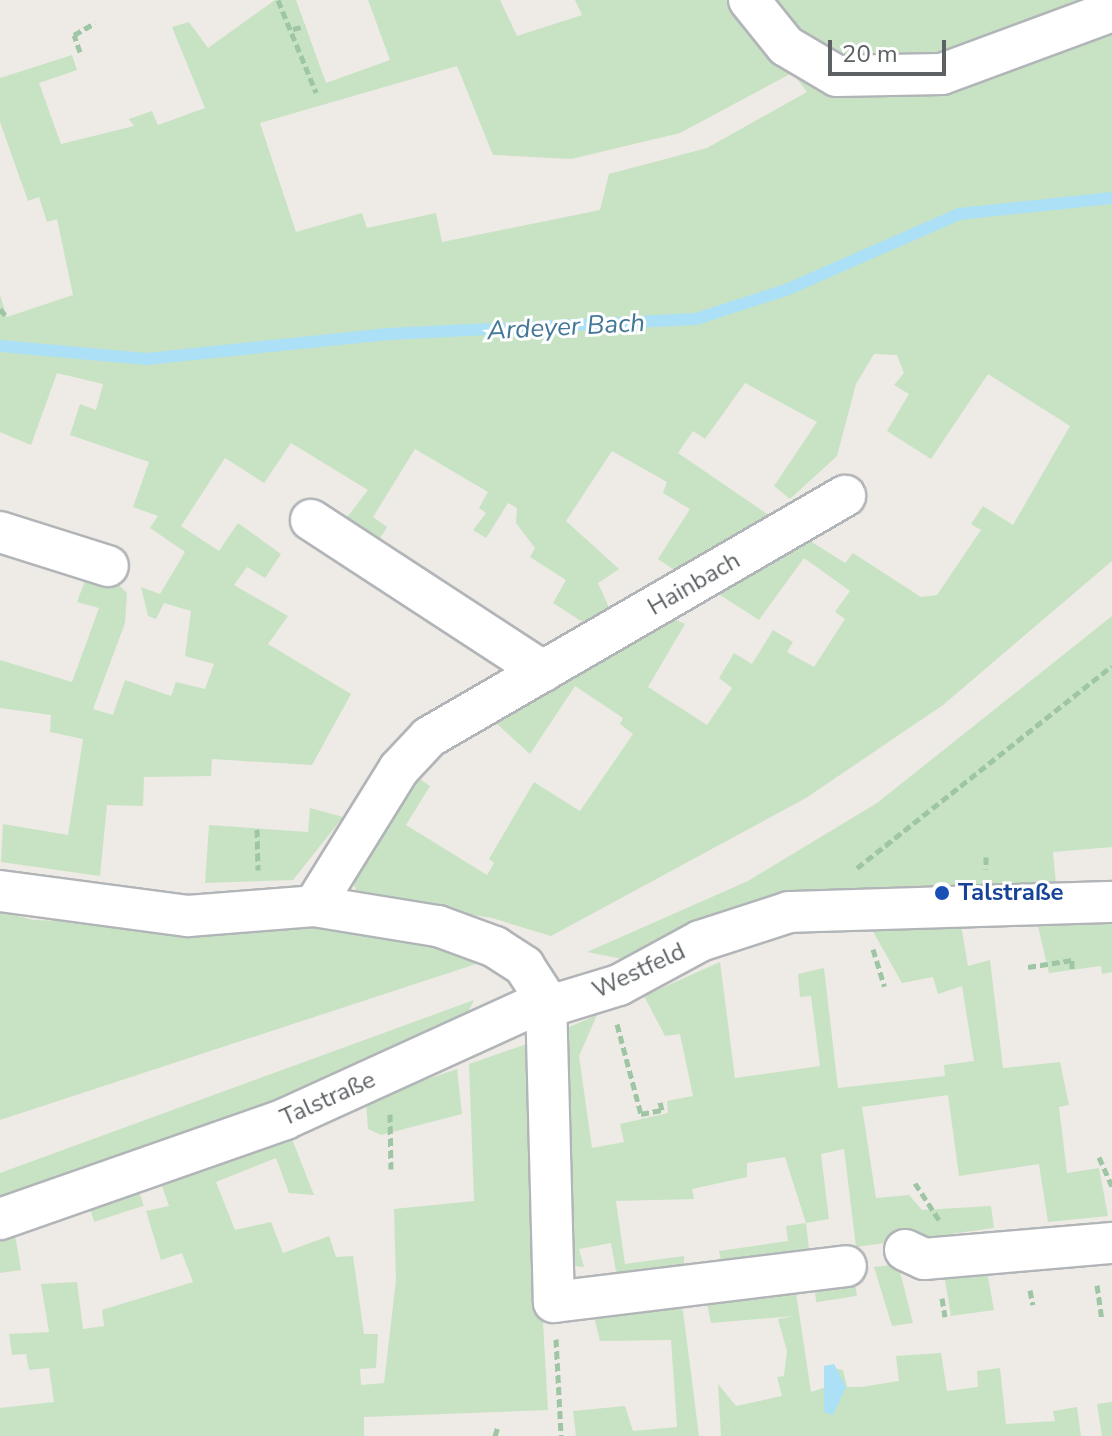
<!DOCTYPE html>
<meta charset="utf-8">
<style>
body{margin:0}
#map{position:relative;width:1112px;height:1436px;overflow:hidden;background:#eeeae5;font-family:"Nunito Sans",sans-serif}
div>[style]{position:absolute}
.green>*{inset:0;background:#c8e3c3;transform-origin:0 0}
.water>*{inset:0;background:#abe0f7}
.stream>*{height:12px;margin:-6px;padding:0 6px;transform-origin:6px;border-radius:6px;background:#abe0f7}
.path>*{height:5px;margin-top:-2.5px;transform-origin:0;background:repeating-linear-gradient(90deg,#9fc6a4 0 8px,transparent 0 12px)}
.roads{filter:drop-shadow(2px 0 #b2b5b8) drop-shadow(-2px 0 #b2b5b8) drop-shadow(0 2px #b2b5b8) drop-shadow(0 -2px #b2b5b8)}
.minor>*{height:40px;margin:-20px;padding:0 20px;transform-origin:20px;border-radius:20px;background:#fff}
.dots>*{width:22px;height:22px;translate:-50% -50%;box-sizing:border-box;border:4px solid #fff;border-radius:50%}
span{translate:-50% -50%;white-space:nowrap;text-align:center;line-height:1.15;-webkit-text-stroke:6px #fff;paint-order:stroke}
.street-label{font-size:24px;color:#5c6164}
.transit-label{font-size:24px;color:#164399;font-weight:700}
.left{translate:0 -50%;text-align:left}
.water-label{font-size:26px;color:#437797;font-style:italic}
.scale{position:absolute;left:828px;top:40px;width:118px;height:36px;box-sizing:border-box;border:4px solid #5c6164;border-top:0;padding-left:10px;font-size:24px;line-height:28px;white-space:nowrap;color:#5c6164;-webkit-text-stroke:6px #fff;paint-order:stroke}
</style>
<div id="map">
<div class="green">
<div style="clip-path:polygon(evenodd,275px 0,296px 0,326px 83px,390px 60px,368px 0,500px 0,517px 36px,582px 15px,575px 0,1112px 0,1112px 561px,943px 705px,806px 798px,551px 936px,492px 918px,365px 899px,356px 890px,352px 880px,411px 773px,430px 786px,406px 825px,487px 875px,494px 863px,489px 859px,534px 782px,580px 811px,633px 734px,620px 724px,623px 718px,575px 686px,530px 754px,484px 712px,661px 613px,685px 624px,648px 687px,707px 725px,732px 688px,719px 678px,734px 653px,752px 664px,773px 630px,793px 642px,787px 652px,814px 667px,845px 619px,835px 612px,850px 591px,804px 558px,759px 620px,714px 591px,801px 535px,845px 563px,853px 553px,921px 597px,937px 595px,981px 530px,971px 524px,983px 506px,1013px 525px,1070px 426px,988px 374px,931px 459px,887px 431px,909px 394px,894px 385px,904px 373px,897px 355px,874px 354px,856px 384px,837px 456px,790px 499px,774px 486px,817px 422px,745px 383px,705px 439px,693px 431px,678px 453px,770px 516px,676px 571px,658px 559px,690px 509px,663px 493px,667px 482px,612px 451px,566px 521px,619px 569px,598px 583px,611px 612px,600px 620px,581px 621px,553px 603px,566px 580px,530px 557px,535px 548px,516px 523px,517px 508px,508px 503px,486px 538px,473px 530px,486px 513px,479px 508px,488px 492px,415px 449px,373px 517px,387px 527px,374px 549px,338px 529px,368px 490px,291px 443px,264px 483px,225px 458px,181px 526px,219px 551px,238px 523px,281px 554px,265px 578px,247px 567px,234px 585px,288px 616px,268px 644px,351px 694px,312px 765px,212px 759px,211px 776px,144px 777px,143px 806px,107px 805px,100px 876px,1px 862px,3px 824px,68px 835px,83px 739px,50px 732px,51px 715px,0 708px,0 660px,72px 682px,99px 608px,77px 602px,89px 570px,111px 577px,127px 593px,125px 623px,93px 709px,113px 715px,125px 680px,171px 696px,176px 682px,205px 689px,214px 664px,185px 656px,191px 611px,164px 603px,156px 619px,148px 616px,141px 587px,160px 594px,185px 552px,150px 528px,158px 516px,133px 507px,149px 462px,70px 435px,80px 404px,96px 410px,103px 384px,57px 373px,31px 445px,0 432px,0 295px,7px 317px,73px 295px,57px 219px,47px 222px,39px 197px,28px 201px,0 122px,0 78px,72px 55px,77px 70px,39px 83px,61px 144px,134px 126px,129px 119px,152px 111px,158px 125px,205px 108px,172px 27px,189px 22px,208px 48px,275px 0,457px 66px,493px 155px,571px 159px,680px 133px,792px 73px,807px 92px,707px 148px,609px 174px,600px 210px,442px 242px,436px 213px,367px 228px,362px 213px,296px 232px,260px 123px,457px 66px)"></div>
<div style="clip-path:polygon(1112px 616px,1112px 847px,1053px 852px,1056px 884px,709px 921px,623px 959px,587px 952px,748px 881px,877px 803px)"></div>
<div style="clip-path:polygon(310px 808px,343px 817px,293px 880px,205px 883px,209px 825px,308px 832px)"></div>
<div style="clip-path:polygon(0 911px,33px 920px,351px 930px,442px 943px,476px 964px,0 1120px)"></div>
<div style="clip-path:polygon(1112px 920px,1112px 972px,1102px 974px,1101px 966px,1049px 973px,1037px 922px)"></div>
<div style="clip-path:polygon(961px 925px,968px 966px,990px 960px,1003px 1068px,1060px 1062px,1069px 1105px,1059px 1107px,1067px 1173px,1099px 1168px,1108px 1216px,1048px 1222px,1039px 1164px,959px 1176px,948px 1095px,862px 1107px,876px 1198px,909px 1195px,922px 1210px,991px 1206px,994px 1228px,856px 1247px,844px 1149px,821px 1154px,829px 1219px,806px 1223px,810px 1258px,723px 1270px,719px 1251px,788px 1241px,786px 1226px,806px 1223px,785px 1157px,747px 1163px,747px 1177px,692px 1189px,694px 1199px,616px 1201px,625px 1264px,684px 1256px,684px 1277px,618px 1283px,611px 1243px,579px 1249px,584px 1267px,573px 1266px,557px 1050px,569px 1027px,597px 1015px,579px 1056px,592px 1148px,624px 1142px,620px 1124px,668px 1113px,667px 1101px,693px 1096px,680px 1034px,665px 1036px,644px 996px,720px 962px,735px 1078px,820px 1066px,811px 996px,800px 997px,798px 974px,824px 968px,838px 1088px,945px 1076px,944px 1065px,974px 1061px,962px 986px,938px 994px,933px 977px,902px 983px,871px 928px)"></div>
<div style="clip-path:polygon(474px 1000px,468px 1012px,263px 1108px,0 1196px,0 1173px)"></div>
<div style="clip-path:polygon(527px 1044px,548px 1410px,364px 1417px,364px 1436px,0 1436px,0 1408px,54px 1402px,49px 1368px,29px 1370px,26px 1354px,12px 1355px,9px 1334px,49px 1332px,41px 1284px,77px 1282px,83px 1329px,104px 1326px,102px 1310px,193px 1282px,182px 1253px,161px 1260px,146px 1211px,169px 1206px,159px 1178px,288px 1129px,314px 1195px,289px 1193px,276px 1158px,216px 1182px,235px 1230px,271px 1222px,283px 1253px,329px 1236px,336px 1257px,353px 1256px,364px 1334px,378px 1334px,376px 1368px,360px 1369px,361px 1385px,384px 1383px,396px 1280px,394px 1209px,474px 1201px,469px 1064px)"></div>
<div style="clip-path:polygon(457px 1069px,462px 1114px,381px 1135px,368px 1129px,366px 1100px)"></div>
<div style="left:136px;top:1182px;width:25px;height:52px;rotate:72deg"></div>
<div style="clip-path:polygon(14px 1229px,21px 1270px,0 1273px,0 1234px)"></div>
<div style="clip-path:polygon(898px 1264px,913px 1323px,892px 1326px,874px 1267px)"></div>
<div style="clip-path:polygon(987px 1272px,994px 1310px,951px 1316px,944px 1274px)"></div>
<div style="left:854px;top:1277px;width:19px;height:41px;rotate:81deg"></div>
<div style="clip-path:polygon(795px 1286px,811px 1392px,826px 1387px,824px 1366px,843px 1370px,847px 1387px,861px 1387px,899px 1381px,896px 1356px,941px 1353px,947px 1391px,978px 1387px,977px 1371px,1000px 1368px,1006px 1424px,1055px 1421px,1053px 1411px,1077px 1407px,1081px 1436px,721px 1436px,718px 1384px,736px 1406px,782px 1396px,777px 1377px,784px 1376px,787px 1351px,778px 1319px,794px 1316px,711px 1323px,706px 1298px)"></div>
<div style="clip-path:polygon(675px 1303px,683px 1311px,699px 1436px,576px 1436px,573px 1411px,625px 1406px,633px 1431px,677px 1427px,671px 1340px,600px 1341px,593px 1313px)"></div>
<div style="clip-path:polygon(1112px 1402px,1112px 1436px,1102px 1436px,1097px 1404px)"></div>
</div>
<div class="water">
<div style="clip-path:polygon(834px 1364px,846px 1387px,833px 1415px,824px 1412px,824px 1366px)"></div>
</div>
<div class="stream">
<div style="left:0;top:346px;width:147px;rotate:5.1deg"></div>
<div style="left:146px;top:359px;width:244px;rotate:-5.9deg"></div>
<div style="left:389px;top:334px;width:307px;rotate:-2.8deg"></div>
<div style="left:696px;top:319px;width:95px;rotate:-17.9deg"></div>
<div style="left:786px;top:290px;width:189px;rotate:-23.7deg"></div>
<div style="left:959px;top:214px;width:154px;rotate:-6deg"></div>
</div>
<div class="path">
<div style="left:278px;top:0;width:100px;rotate:67.6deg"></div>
<div style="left:293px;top:29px;width:12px;rotate:-14deg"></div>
<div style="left:80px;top:52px;width:18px;rotate:-109deg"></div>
<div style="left:74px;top:35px;width:24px;rotate:-30deg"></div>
<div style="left:0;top:309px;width:11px;rotate:49deg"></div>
<div style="left:257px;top:829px;width:41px;rotate:88.6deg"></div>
<div style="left:986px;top:857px;width:12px;rotate:90deg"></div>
<div style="left:857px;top:868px;width:325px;rotate:-38.4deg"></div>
<div style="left:873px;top:949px;width:39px;rotate:73deg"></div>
<div style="left:1028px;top:967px;width:45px;rotate:-9deg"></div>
<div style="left:1072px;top:960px;width:10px;rotate:90deg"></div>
<div style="left:617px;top:1024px;width:93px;rotate:75.1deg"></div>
<div style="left:641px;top:1114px;width:21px;rotate:-11deg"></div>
<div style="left:662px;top:1110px;width:8px;rotate:-104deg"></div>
<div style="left:390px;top:1114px;width:55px;rotate:89deg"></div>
<div style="left:1099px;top:1157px;width:32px;rotate:66deg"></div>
<div style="left:915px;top:1183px;width:44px;rotate:57deg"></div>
<div style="left:1097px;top:1285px;width:34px;rotate:82deg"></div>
<div style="left:1030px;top:1290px;width:15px;rotate:79deg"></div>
<div style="left:942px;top:1298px;width:19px;rotate:81deg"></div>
<div style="left:556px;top:1339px;width:97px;rotate:87deg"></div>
<div style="left:495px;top:1436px;width:10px;rotate:-73deg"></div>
</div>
<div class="roads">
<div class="minor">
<div style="left:749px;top:0;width:59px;rotate:51.2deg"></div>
<div style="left:786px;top:46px;width:59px;rotate:30.5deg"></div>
<div style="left:837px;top:76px;width:105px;rotate:-1.1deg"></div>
<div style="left:942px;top:74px;width:181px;rotate:-20.3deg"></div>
<div style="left:311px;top:520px;width:277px;rotate:33.1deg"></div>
<div style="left:0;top:532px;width:113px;rotate:17.5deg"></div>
<div style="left:0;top:891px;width:190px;rotate:7.6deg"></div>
<div style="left:188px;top:916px;width:126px;rotate:-4.5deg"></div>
<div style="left:314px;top:906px;width:126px;rotate:9.2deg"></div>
<div style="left:438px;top:926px;width:61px;rotate:20.2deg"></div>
<div style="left:495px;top:947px;width:35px;rotate:33deg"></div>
<div style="left:524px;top:966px;width:40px;rotate:57.1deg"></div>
<div style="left:546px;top:1000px;width:14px;rotate:12deg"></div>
<div style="left:560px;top:1003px;width:62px;rotate:-17deg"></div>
<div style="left:619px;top:985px;width:92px;rotate:-28.5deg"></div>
<div style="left:700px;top:941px;width:94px;rotate:-18deg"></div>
<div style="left:789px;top:912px;width:323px;rotate:-1.8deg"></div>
<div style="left:314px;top:906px;width:161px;rotate:-58.2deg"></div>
<div style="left:399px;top:769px;width:44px;rotate:-46.8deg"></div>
<div style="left:429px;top:737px;width:481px;rotate:-30.1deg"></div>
<div style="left:0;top:1219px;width:302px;rotate:-19.3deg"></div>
<div style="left:285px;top:1119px;width:287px;rotate:-24.5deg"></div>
<div style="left:546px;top:1000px;width:302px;rotate:88.5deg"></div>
<div style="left:554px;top:1302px;width:294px;rotate:-7deg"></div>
<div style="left:905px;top:1250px;width:21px;rotate:25deg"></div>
<div style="left:924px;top:1259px;width:189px;rotate:-4.9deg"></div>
</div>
</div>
<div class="dots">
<div style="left:942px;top:893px;background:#1a4fb4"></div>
</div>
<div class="street-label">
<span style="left:694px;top:584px;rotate:-30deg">Hainbach</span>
<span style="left:639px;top:971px;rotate:-25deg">Westfeld</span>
<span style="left:328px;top:1099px;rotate:-24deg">Talstraße</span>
</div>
<div class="transit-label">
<span class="left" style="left:958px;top:893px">Talstraße</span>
</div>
<div class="water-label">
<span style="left:566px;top:327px;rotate:-3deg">Ardeyer Bach</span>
</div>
<div class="scale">20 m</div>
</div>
